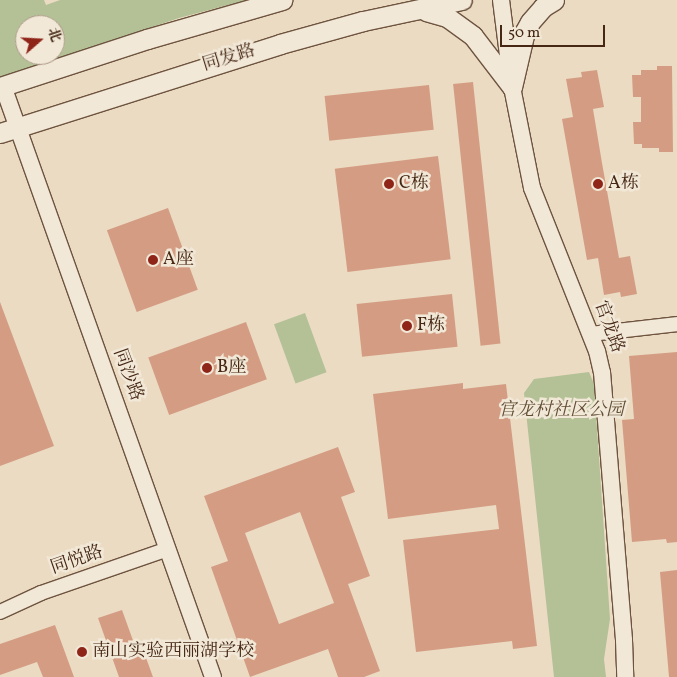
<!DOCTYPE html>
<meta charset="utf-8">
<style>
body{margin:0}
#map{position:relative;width:677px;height:677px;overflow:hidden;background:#ebdbc3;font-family:Vollkorn,"Noto Serif SC",serif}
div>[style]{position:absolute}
.green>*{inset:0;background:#b4c196;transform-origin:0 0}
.building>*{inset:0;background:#d49d83;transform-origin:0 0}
.roads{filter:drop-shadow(1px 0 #6e543f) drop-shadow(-1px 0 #6e543f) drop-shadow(0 1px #6e543f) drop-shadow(0 -1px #6e543f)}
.minor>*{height:14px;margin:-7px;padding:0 7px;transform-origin:7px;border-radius:7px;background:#f2e8d8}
.tertiary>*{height:16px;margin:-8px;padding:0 8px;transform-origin:8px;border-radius:8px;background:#f2e8d8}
.secondary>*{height:19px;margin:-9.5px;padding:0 9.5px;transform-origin:9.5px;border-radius:9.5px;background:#f2e8d8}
.dots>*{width:14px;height:14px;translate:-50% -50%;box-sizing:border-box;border:2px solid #f2e8d8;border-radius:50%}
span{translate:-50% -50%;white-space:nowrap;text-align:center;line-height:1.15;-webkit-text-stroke:5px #f2e8d8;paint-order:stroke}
.street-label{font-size:18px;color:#452713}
.poi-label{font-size:18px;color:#452713}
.left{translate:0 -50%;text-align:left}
.park-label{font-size:18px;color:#614e34;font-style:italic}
.north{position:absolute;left:15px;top:15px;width:50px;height:50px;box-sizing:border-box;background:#f2e8d8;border:1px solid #ad9b89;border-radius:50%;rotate:71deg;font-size:14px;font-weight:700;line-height:20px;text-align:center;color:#452713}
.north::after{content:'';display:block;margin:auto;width:18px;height:22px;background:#8f2418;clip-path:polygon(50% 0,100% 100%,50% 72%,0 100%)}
.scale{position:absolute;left:500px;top:25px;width:105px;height:22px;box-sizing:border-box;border:2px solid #452713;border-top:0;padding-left:6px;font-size:15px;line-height:18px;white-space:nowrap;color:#452713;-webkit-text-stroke:4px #f2e8d8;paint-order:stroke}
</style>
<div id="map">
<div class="green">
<div style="clip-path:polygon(evenodd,0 0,44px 0,46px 5px,60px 0,247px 0,179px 18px,0 78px,0 0,25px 25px,55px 25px,55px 55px,25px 55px,25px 25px)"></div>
<div style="left:305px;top:313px;width:63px;height:33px;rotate:70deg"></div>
<div style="clip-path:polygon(589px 372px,594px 384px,610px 619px,604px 659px,606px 677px,554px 677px,524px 393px,534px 379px)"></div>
</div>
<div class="building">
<div style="clip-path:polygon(657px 66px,672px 66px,673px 152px,659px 152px,659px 148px,642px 148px,642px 144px,634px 144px,633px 122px,641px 122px,641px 97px,633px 97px,632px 75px,641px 75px,641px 70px,657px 70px)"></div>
<div style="clip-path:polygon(597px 70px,604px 107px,593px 109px,602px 163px,619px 258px,630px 256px,637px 294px,621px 297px,620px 292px,604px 295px,598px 258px,587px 260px,562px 119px,573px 117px,566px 79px,582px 77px,581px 72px)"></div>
<div style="left:473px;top:82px;width:263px;height:20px;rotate:84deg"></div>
<div style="left:429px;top:85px;width:45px;height:105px;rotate:84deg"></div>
<div style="left:438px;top:156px;width:104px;height:104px;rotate:83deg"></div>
<div style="left:168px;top:208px;width:87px;height:65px;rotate:70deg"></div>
<div style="left:452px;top:294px;width:53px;height:96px;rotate:84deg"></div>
<div style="clip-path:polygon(0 302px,54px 446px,0 466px)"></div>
<div style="left:246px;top:322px;width:61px;height:104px;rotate:70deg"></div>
<div style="clip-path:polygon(677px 352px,677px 542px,667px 543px,666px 539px,632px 542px,622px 420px,634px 419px,629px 356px)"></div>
<div style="clip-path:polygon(463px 383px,463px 389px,506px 384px,537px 646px,513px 649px,512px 641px,416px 652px,403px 540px,499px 529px,496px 505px,388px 519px,373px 394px)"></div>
<div style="clip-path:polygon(evenodd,338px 447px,355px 492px,341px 497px,370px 576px,348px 584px,380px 671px,364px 677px,338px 677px,328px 649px,250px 677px,211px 567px,228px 561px,204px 496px,338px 447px,300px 512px,334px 603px,279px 624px,245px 533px,300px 512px)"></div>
<div style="clip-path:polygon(677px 570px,677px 677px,669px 677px,660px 572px)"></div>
<div style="clip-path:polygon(122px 610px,139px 657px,145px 655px,153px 677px,119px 677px,98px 618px)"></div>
<div style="clip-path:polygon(55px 625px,74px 677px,43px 677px,37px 662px,0 675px,0 644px)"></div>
</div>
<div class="roads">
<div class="minor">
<div style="left:591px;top:334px;width:87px;rotate:-6.6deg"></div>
<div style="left:0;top:612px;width:45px;rotate:-24.9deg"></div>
<div style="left:41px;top:593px;width:134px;rotate:-19.1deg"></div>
</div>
<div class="tertiary">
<div style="left:501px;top:0;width:88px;rotate:82.8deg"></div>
<div style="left:512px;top:87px;width:103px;rotate:78.8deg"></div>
<div style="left:532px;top:188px;width:175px;rotate:68.3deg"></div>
<div style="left:597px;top:351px;width:22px;rotate:77deg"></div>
<div style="left:602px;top:372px;width:269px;rotate:85.3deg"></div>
<div style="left:624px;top:640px;width:37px;rotate:88deg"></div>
<div style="left:3px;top:86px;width:627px;rotate:70.44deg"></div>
</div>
<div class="secondary">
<div style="left:426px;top:11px;width:22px;rotate:16deg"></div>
<div style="left:447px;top:17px;width:32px;rotate:36deg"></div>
<div style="left:473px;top:36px;width:64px;rotate:52.6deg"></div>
<div style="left:0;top:87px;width:155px;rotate:-18.1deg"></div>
<div style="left:147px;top:39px;width:141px;rotate:-16.1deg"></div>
<div style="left:512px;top:87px;width:57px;rotate:-76.9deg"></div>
<div style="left:525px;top:31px;width:10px;rotate:-61deg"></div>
<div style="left:530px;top:22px;width:20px;rotate:-49deg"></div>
<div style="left:543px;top:7px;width:13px;rotate:-32deg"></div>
<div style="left:0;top:133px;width:294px;rotate:-17.6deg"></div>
<div style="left:280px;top:44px;width:86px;rotate:-15.5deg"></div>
<div style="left:363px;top:21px;width:101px;rotate:-12deg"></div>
</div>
</div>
<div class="dots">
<div style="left:389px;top:184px;background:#8f2418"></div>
<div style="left:598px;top:184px;background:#8f2418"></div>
<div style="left:153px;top:260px;background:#8f2418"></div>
<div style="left:407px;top:326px;background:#8f2418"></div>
<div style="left:207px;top:368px;background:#8f2418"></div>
<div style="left:82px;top:652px;background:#8f2418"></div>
</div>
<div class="street-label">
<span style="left:229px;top:59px;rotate:-17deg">同发路</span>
<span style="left:608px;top:327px;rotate:70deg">官龙路</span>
<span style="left:127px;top:375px;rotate:70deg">同沙路</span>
<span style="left:77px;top:561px;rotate:-19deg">同悦路</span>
</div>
<div class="poi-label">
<span class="left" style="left:399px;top:184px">C栋</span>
<span class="left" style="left:608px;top:184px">A栋</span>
<span class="left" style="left:163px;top:260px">A座</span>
<span class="left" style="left:417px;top:326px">F栋</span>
<span class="left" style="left:217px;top:368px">B座</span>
<span class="left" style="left:92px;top:652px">南山实验西丽湖学校</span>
</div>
<div class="park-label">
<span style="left:561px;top:411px">官龙村社区公园</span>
</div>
<div class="north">北</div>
<div class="scale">50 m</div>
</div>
